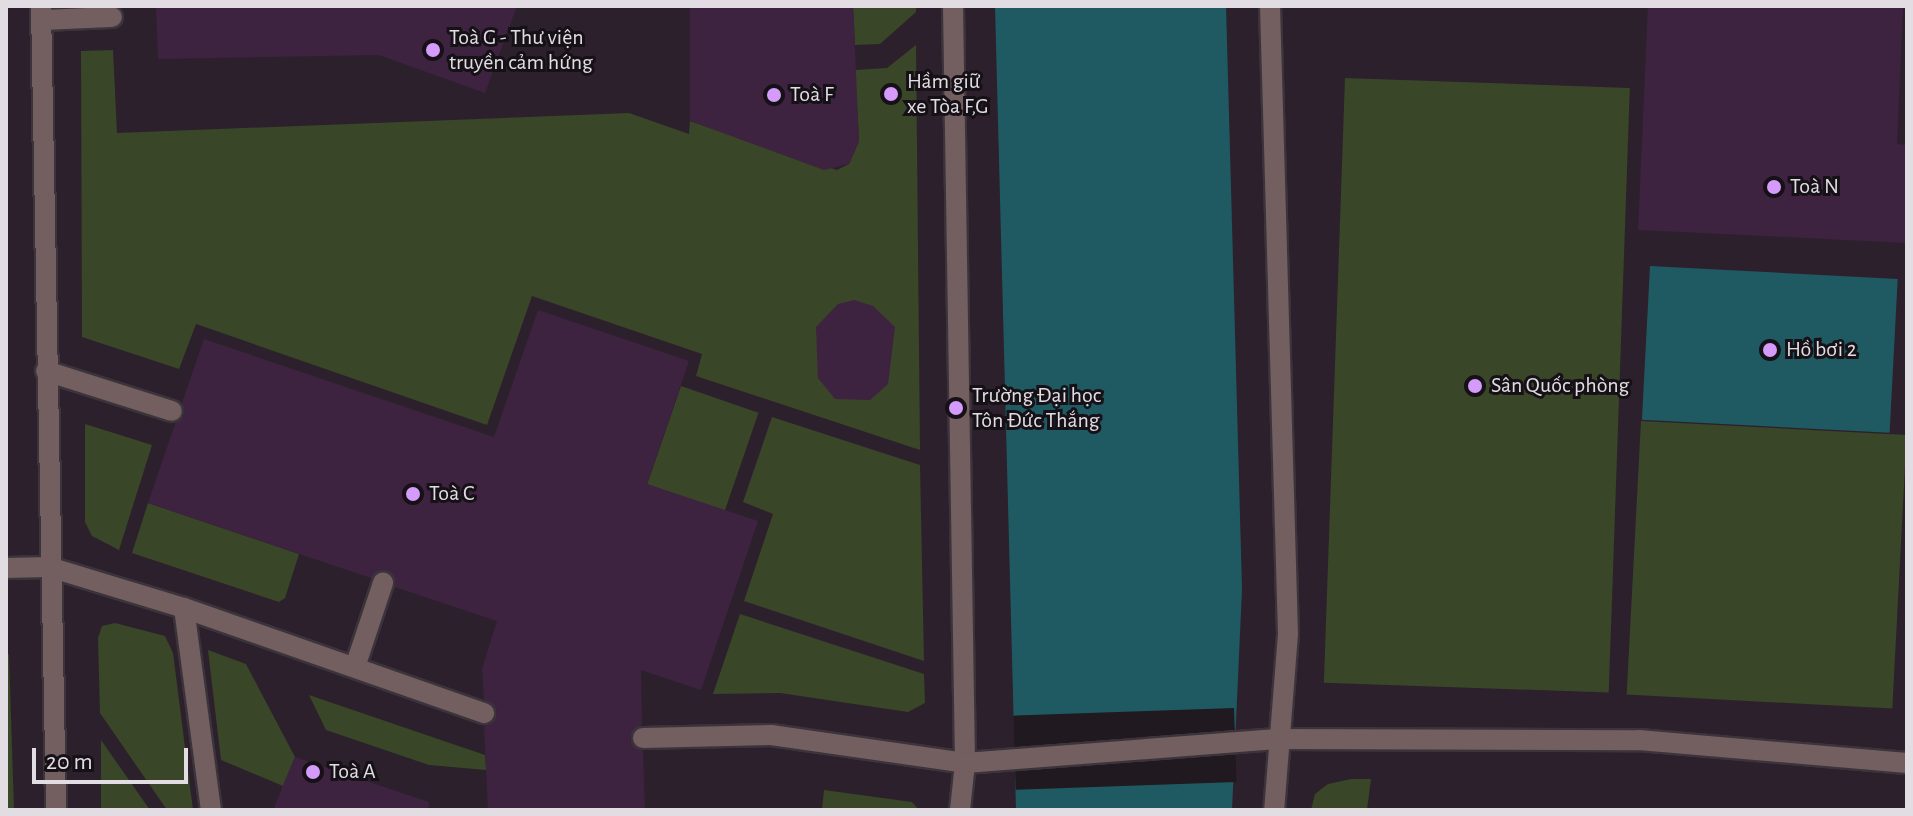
<!DOCTYPE html>
<meta charset="utf-8">
<style>
body{margin:0}
#map{position:relative;width:1913px;height:816px;overflow:hidden;background:#201920;font-family:"Alegreya Sans",sans-serif}
div>[style]{position:absolute}
.built>*{inset:0;background:#2c202c;transform-origin:0 0}
.green>*{inset:0;background:#394627;transform-origin:0 0}
.water>*{inset:0;background:#1f5a62;transform-origin:0 0}
.pier>*{inset:0;background:#201920;transform-origin:0 0}
.building>*{inset:0;background:#3d233f}
.roads{filter:drop-shadow(2px 0 #3b343b) drop-shadow(-2px 0 #3b343b) drop-shadow(0 2px #3b343b) drop-shadow(0 -2px #3b343b)}
.lane>*{height:20px;margin:-10px;padding:0 10px;transform-origin:10px;border-radius:10px;background:#735e60}
.dots>*{width:22px;height:22px;translate:-50% -50%;box-sizing:border-box;border:4px solid #161017;border-radius:50%}
span{translate:-50% -50%;white-space:nowrap;text-align:center;line-height:1.15;-webkit-text-stroke:6px #161017;paint-order:stroke}
.poi-label{font-size:22px;color:#e2dde2}
.left{translate:0 -50%;text-align:left}
.frame{position:absolute;inset:0;border:8px solid #e2dde2;pointer-events:none}
.scale{position:absolute;left:32px;top:748px;width:156px;height:36px;box-sizing:border-box;border:4px solid #e2dde2;border-top:0;padding-left:10px;font-size:24px;line-height:28px;white-space:nowrap;color:#e2dde2;-webkit-text-stroke:6px #161017;paint-order:stroke}
</style>
<div id="map">
<div class="built">
<div style="left:6px;top:6px;width:1901px;height:804px"></div>
</div>
<div class="green">
<div style="clip-path:polygon(853px 6px,916px 6px,916px 12px,880px 44px,855px 45px)"></div>
<div style="clip-path:polygon(916px 45px,920px 450px,696px 376px,702px 354px,532px 296px,487px 425px,196px 324px,179px 369px,82px 337px,81px 51px,113px 50px,117px 133px,629px 113px,689px 134px,690px 121px,837px 170px,849px 164px,859px 141px,855px 70px,887px 68px)"></div>
<div style="left:1345px;top:78px;width:285px;height:605px;rotate:2deg"></div>
<div style="left:681px;top:386px;width:82px;height:104px;rotate:19deg"></div>
<div style="clip-path:polygon(772px 417px,920px 465px,924px 661px,744px 601px,773px 514px,743px 502px)"></div>
<div style="left:1641px;top:421px;width:266px;height:274px;rotate:3deg"></div>
<div style="clip-path:polygon(85px 424px,152px 445px,119px 550px,92px 536px,85px 522px)"></div>
<div style="clip-path:polygon(148px 503px,299px 554px,285px 598px,279px 602px,132px 553px)"></div>
<div style="clip-path:polygon(740px 614px,924px 674px,925px 703px,908px 712px,780px 693px,713px 694px)"></div>
<div style="clip-path:polygon(115px 623px,165px 636px,173px 653px,193px 810px,167px 810px,100px 713px,98px 638px,102px 626px)"></div>
<div style="clip-path:polygon(6px 650px,9px 655px,14px 810px,6px 810px)"></div>
<div style="clip-path:polygon(208px 650px,246px 664px,295px 757px,283px 786px,221px 760px)"></div>
<div style="clip-path:polygon(309px 695px,485px 755px,486px 770px,429px 765px,326px 730px)"></div>
<div style="clip-path:polygon(101px 740px,150px 810px,101px 810px)"></div>
<div style="clip-path:polygon(1351px 779px,1371px 779px,1367px 810px,1311px 810px,1315px 794px,1328px 784px)"></div>
<div style="clip-path:polygon(824px 790px,912px 802px,919px 810px,822px 810px)"></div>
</div>
<div class="water">
<div style="clip-path:polygon(995px 6px,1226px 6px,1242px 589px,1232px 810px,1016px 810px)"></div>
<div style="left:1650px;top:266px;width:248px;height:154px;rotate:3deg"></div>
</div>
<div class="pier">
<div style="left:1234px;top:708px;width:74px;height:221px;rotate:88deg"></div>
</div>
<div class="building">
<div style="clip-path:polygon(156px 6px,517px 6px,485px 93px,379px 55px,158px 59px)"></div>
<div style="clip-path:polygon(690px 6px,853px 6px,859px 141px,849px 164px,824px 170px,690px 121px)"></div>
<div style="clip-path:polygon(1648px 6px,1903px 6px,1897px 144px,1907px 145px,1907px 243px,1638px 230px)"></div>
<div style="clip-path:polygon(854px 300px,873px 306px,895px 327px,888px 384px,870px 400px,835px 399px,818px 378px,816px 327px,838px 304px)"></div>
<div style="clip-path:polygon(538px 310px,689px 361px,647px 484px,758px 521px,701px 690px,641px 670px,642px 725px,630px 739px,643px 751px,645px 810px,488px 810px,484px 726px,493px 722px,497px 711px,484px 699px,482px 669px,497px 621px,395px 587px,388px 571px,371px 578px,148px 503px,175px 424px,184px 416px,182px 403px,204px 339px,494px 437px)"></div>
<div style="clip-path:polygon(295px 757px,429px 802px,428px 810px,273px 810px)"></div>
</div>
<div class="roads">
<div class="lane">
<div style="left:41px;top:6px;width:804px;rotate:88.93deg"></div>
<div style="left:953px;top:6px;width:757px;rotate:89.09deg"></div>
<div style="left:965px;top:763px;width:47px;rotate:96.1deg"></div>
<div style="left:1270px;top:6px;width:628px;rotate:88.36deg"></div>
<div style="left:1288px;top:634px;width:177px;rotate:94.5deg"></div>
<div style="left:42px;top:20px;width:70px;rotate:-2.5deg"></div>
<div style="left:46px;top:371px;width:132px;rotate:17.6deg"></div>
<div style="left:6px;top:568px;width:43px;rotate:-1.3deg"></div>
<div style="left:49px;top:567px;width:141px;rotate:16.9deg"></div>
<div style="left:184px;top:608px;width:318px;rotate:19.3deg"></div>
<div style="left:184px;top:608px;width:204px;rotate:82.4deg"></div>
<div style="left:355px;top:667px;width:89px;rotate:-71.6deg"></div>
<div style="left:643px;top:738px;width:128px;rotate:-1.3deg"></div>
<div style="left:771px;top:735px;width:196px;rotate:8.2deg"></div>
<div style="left:965px;top:763px;width:316px;rotate:-4.4deg"></div>
<div style="left:1280px;top:739px;width:359px;rotate:0.2deg"></div>
<div style="left:1639px;top:740px;width:269px;rotate:4.9deg"></div>
</div>
</div>
<div class="dots">
<div style="left:433px;top:50px;background:#d59bfa"></div>
<div style="left:891px;top:94px;background:#d59bfa"></div>
<div style="left:774px;top:95px;background:#d59bfa"></div>
<div style="left:1774px;top:187px;background:#d59bfa"></div>
<div style="left:1770px;top:350px;background:#d59bfa"></div>
<div style="left:1475px;top:386px;background:#d59bfa"></div>
<div style="left:956px;top:408px;background:#d59bfa"></div>
<div style="left:413px;top:494px;background:#d59bfa"></div>
<div style="left:313px;top:772px;background:#d59bfa"></div>
</div>
<div class="poi-label">
<span class="left" style="left:449px;top:50px">Toà G - Thư viện<br>truyền cảm hứng</span>
<span class="left" style="left:907px;top:94px">Hầm giữ<br>xe Tòa F,G</span>
<span class="left" style="left:790px;top:95px">Toà F</span>
<span class="left" style="left:1790px;top:187px">Toà N</span>
<span class="left" style="left:1786px;top:350px">Hồ bơi 2</span>
<span class="left" style="left:1491px;top:386px">Sân Quốc phòng</span>
<span class="left" style="left:972px;top:408px">Trường Đại học<br>Tôn Đức Thắng</span>
<span class="left" style="left:429px;top:494px">Toà C</span>
<span class="left" style="left:329px;top:772px">Toà A</span>
</div>
<div class="frame"></div>
<div class="scale">20 m</div>
</div>
